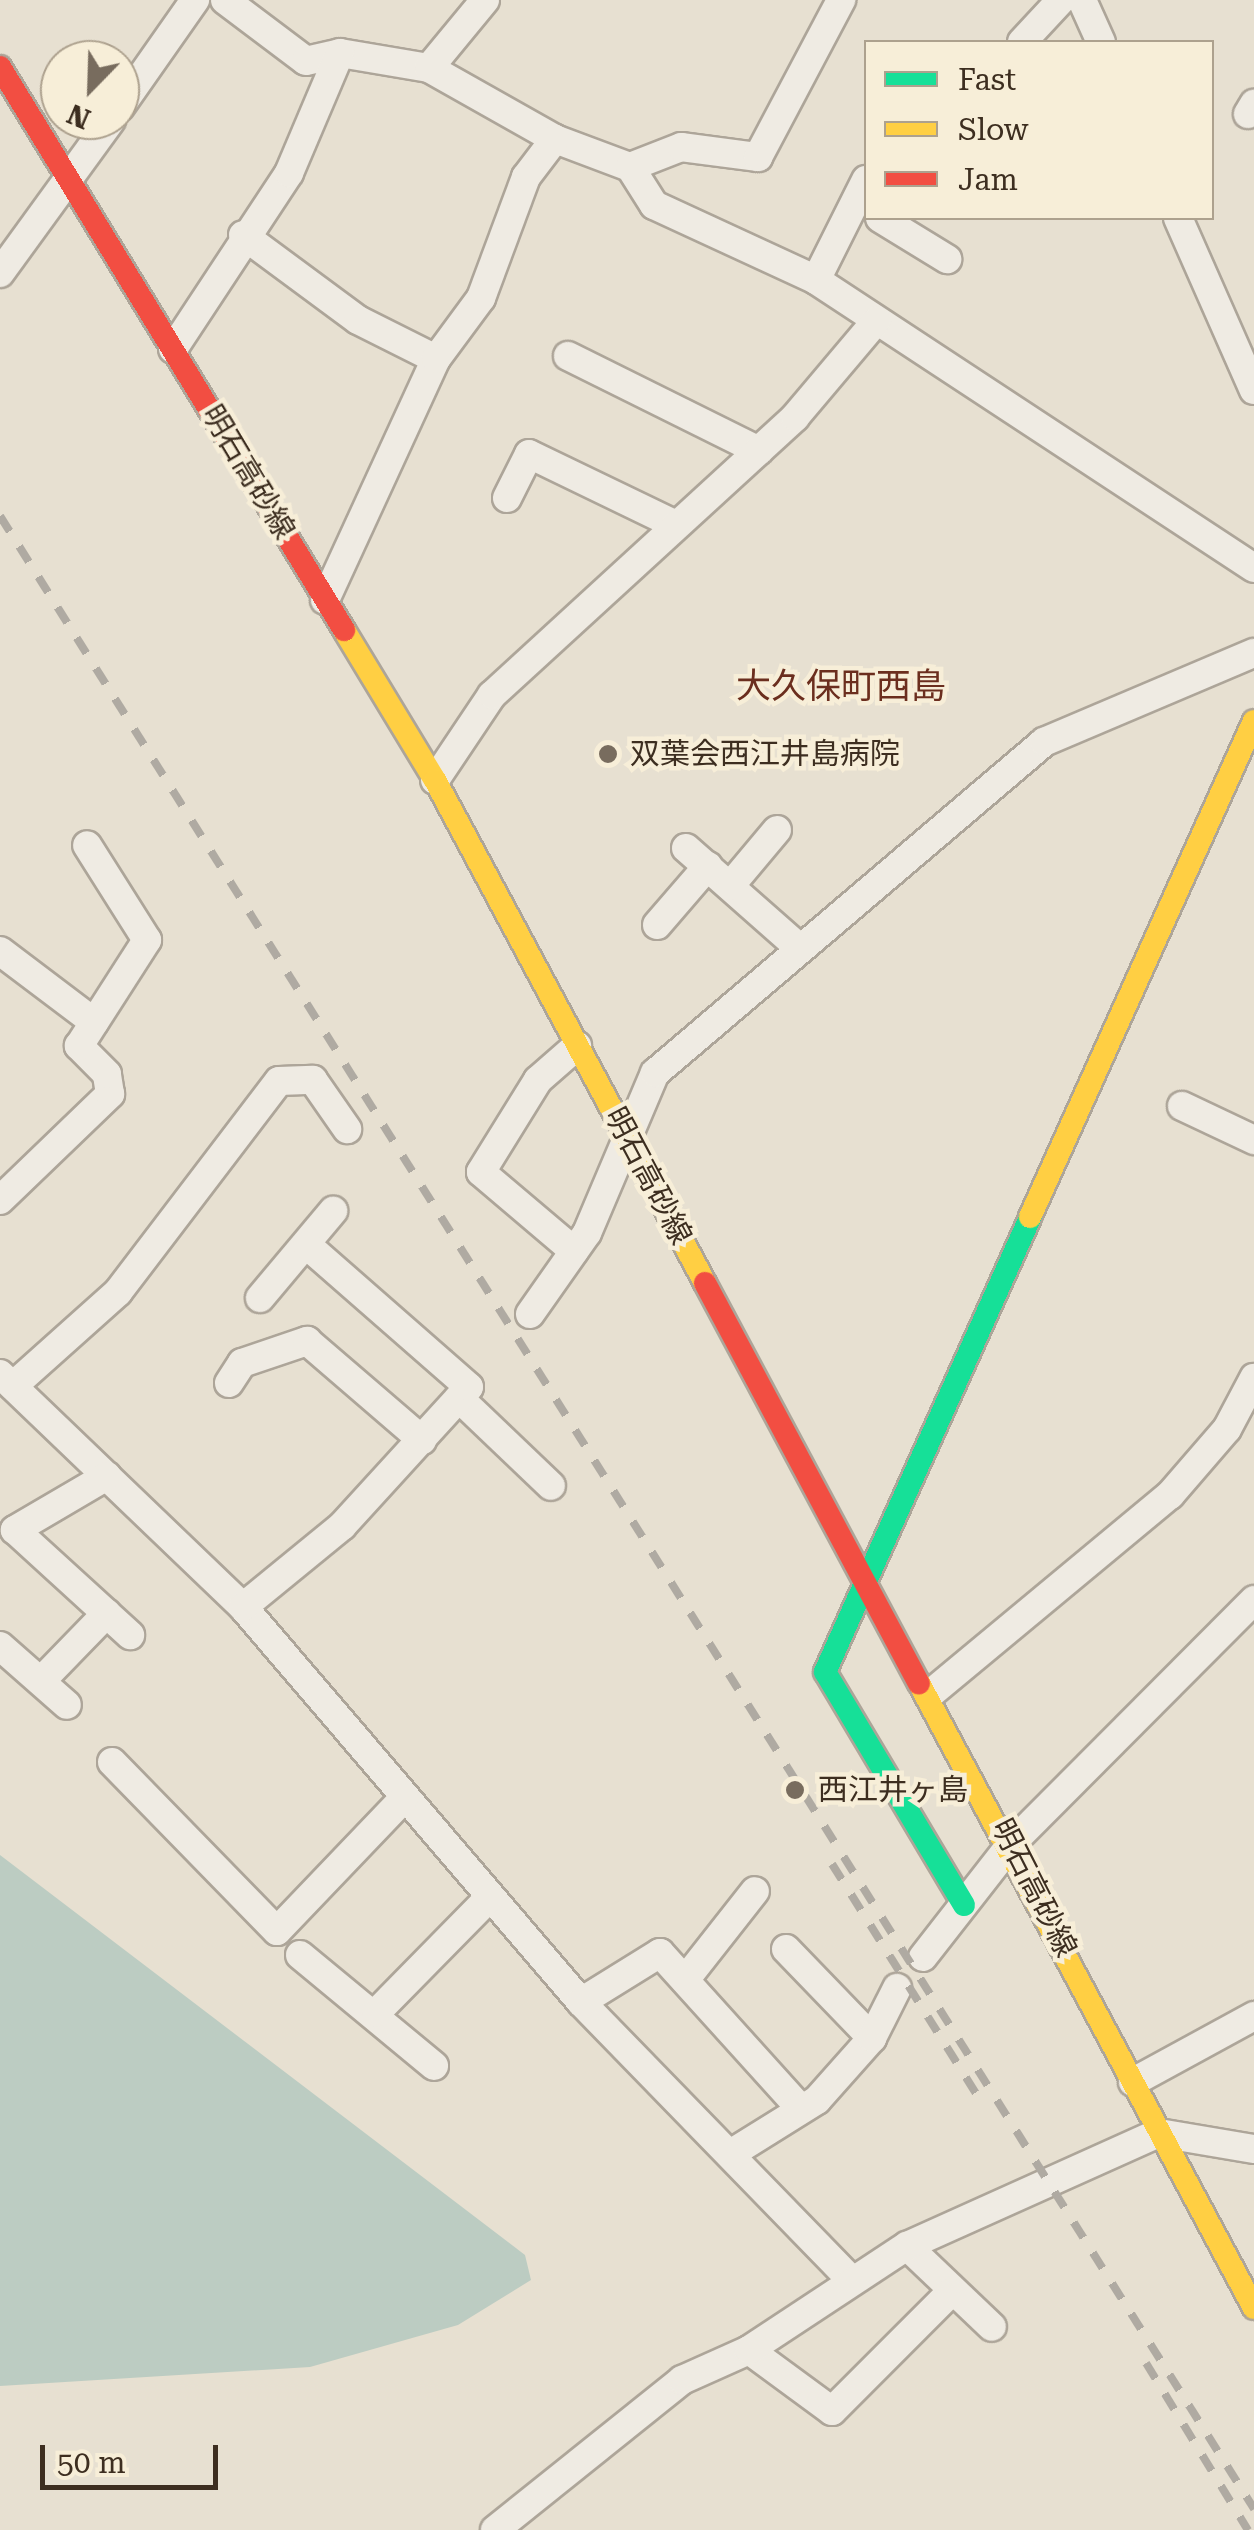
<!DOCTYPE html>
<meta charset="utf-8">
<style>
body{margin:0}
#map{position:relative;width:1254px;height:2530px;overflow:hidden;background:#e7e0d1;font-family:"Roboto Serif","Noto Sans JP",serif}
div>[style]{position:absolute}
.water>*{inset:0;background:#bcccc2}
.roads{filter:drop-shadow(2px 0 #ada599) drop-shadow(-2px 0 #ada599) drop-shadow(0 2px #ada599) drop-shadow(0 -2px #ada599)}
.street>*{height:28px;margin:-14px;padding:0 14px;transform-origin:14px;border-radius:14px;background:#efebe3}
.fast>*{height:22px;margin:-11px;padding:0 11px;transform-origin:11px;border-radius:11px;background:#16e098}
.slow>*{height:22px;margin:-11px;padding:0 11px;transform-origin:11px;border-radius:11px;background:#ffcf43}
.jam>*{height:22px;margin:-11px;padding:0 11px;transform-origin:11px;border-radius:11px;background:#f24e42}
.rail>*{height:8px;margin-top:-4px;transform-origin:0;background:repeating-linear-gradient(90deg,#afaaa2 0 18px,transparent 0 36px)}
.dots>*{width:28px;height:28px;translate:-50% -50%;box-sizing:border-box;border:5px solid #f7eed8;border-radius:50%}
span{translate:-50% -50%;white-space:nowrap;text-align:center;line-height:1.15;-webkit-text-stroke:9px #f7eed8;paint-order:stroke}
.street-label{font-size:30px;color:#3d2e20}
.poi-label{font-size:30px;color:#3d2e20}
.left{translate:0 -50%;text-align:left}
.quarter-label{font-size:35px;color:#6b2e1e}
.legend{position:absolute;left:864px;top:40px;width:350px;height:180px;box-sizing:border-box;background:#f7eed8;border:2px solid #ada18e;margin:0;padding:12px 18px;list-style:none;font-size:30px;color:#3d2e20}
.legend li{display:flex;align-items:center;gap:20px;height:50px}
.legend b{width:50px;border:2px solid #ada18e}
.north{position:absolute;left:40px;top:40px;width:100px;height:100px;box-sizing:border-box;background:#f7eed8;border:2px solid #ada18e;border-radius:50%;rotate:203deg;font-size:28px;font-weight:700;line-height:40px;text-align:center;color:#3d2e20}
.north::after{content:'';display:block;margin:auto;width:35px;height:45px;background:#786c5e;clip-path:polygon(50% 0,100% 100%,50% 72%,0 100%)}
.scale{position:absolute;left:40px;top:2445px;width:178px;height:45px;box-sizing:border-box;border:5px solid #3d2e20;border-top:0;padding-left:12px;font-size:30px;line-height:35px;white-space:nowrap;color:#3d2e20;-webkit-text-stroke:8px #f7eed8;paint-order:stroke}
</style>
<div id="map">
<div class="water">
<div style="clip-path:polygon(0 1855px,525px 2255px,531px 2280px,458px 2325px,310px 2367px,0 2386px)"></div>
</div>
<div class="roads">
<div class="street">
<div style="left:225px;top:0;width:101px;rotate:37deg"></div>
<div style="left:306px;top:61px;width:35px;rotate:-13deg"></div>
<div style="left:340px;top:53px;width:90px;rotate:9.6deg"></div>
<div style="left:429px;top:68px;width:145px;rotate:29.4deg"></div>
<div style="left:555px;top:139px;width:80px;rotate:20.5deg"></div>
<div style="left:630px;top:167px;width:45px;rotate:57.7deg"></div>
<div style="left:654px;top:205px;width:179px;rotate:24.8deg"></div>
<div style="left:816px;top:280px;width:524px;rotate:33.33deg"></div>
<div style="left:1082px;top:0;width:46px;rotate:65.7deg"></div>
<div style="left:1022px;top:42px;width:57px;rotate:-47.1deg"></div>
<div style="left:429px;top:68px;width:88px;rotate:-50.5deg"></div>
<div style="left:120px;top:107px;width:131px;rotate:-55deg"></div>
<div style="left:1248px;top:114px;width:12px;rotate:-59deg"></div>
<div style="left:630px;top:167px;width:55px;rotate:-21.4deg"></div>
<div style="left:681px;top:147px;width:78px;rotate:7.4deg"></div>
<div style="left:758px;top:157px;width:178px;rotate:-62.1deg"></div>
<div style="left:880px;top:218px;width:79px;rotate:31.5deg"></div>
<div style="left:1178px;top:218px;width:188px;rotate:66.2deg"></div>
<div style="left:243px;top:235px;width:143px;rotate:36.5deg"></div>
<div style="left:358px;top:320px;width:87px;rotate:26.6deg"></div>
<div style="left:0;top:273px;width:189px;rotate:-54deg"></div>
<div style="left:816px;top:280px;width:112px;rotate:-63.4deg"></div>
<div style="left:173px;top:349px;width:211px;rotate:-56.6deg"></div>
<div style="left:289px;top:173px;width:130px;rotate:-67deg"></div>
<div style="left:568px;top:356px;width:213px;rotate:26.4deg"></div>
<div style="left:507px;top:498px;width:49px;rotate:-63.4deg"></div>
<div style="left:529px;top:454px;width:163px;rotate:25.8deg"></div>
<div style="left:325px;top:600px;width:265px;rotate:-65.3deg"></div>
<div style="left:436px;top:359px;width:76px;rotate:-53.6deg"></div>
<div style="left:481px;top:298px;width:129px;rotate:-69.6deg"></div>
<div style="left:526px;top:177px;width:48px;rotate:-52.7deg"></div>
<div style="left:435px;top:780px;width:102px;rotate:-56.2deg"></div>
<div style="left:492px;top:695px;width:411px;rotate:-42.5deg"></div>
<div style="left:795px;top:417px;width:126px;rotate:-49.8deg"></div>
<div style="left:686px;top:848px;width:148px;rotate:41.4deg"></div>
<div style="left:730px;top:886px;width:73px;rotate:-50deg"></div>
<div style="left:657px;top:925px;width:78px;rotate:-49.2deg"></div>
<div style="left:0;top:951px;width:118px;rotate:37.1deg"></div>
<div style="left:1182px;top:1106px;width:80px;rotate:25.3deg"></div>
<div style="left:0;top:1200px;width:153px;rotate:-43.9deg"></div>
<div style="left:110px;top:1094px;width:20px;rotate:-99deg"></div>
<div style="left:107px;top:1074px;width:40px;rotate:-135deg"></div>
<div style="left:79px;top:1046px;width:126px;rotate:-57.3deg"></div>
<div style="left:147px;top:940px;width:112px;rotate:-122.3deg"></div>
<div style="left:574px;top:1251px;width:122px;rotate:-139.7deg"></div>
<div style="left:481px;top:1172px;width:108px;rotate:-58.2deg"></div>
<div style="left:538px;top:1080px;width:52px;rotate:-41.1deg"></div>
<div style="left:260px;top:1298px;width:114px;rotate:-50deg"></div>
<div style="left:530px;top:1314px;width:99px;rotate:-54.9deg"></div>
<div style="left:587px;top:1233px;width:174px;rotate:-67deg"></div>
<div style="left:655px;top:1073px;width:511px;rotate:-40.39deg"></div>
<div style="left:1044px;top:742px;width:228px;rotate:-23deg"></div>
<div style="left:0;top:1374px;width:337px;rotate:43.8deg"></div>
<div style="left:243px;top:1607px;width:520px;rotate:49.45deg"></div>
<div style="left:581px;top:2002px;width:386px;rotate:45.8deg"></div>
<div style="left:229px;top:1383px;width:24px;rotate:-57deg"></div>
<div style="left:242px;top:1363px;width:69px;rotate:-18.7deg"></div>
<div style="left:307px;top:1341px;width:152px;rotate:40.7deg"></div>
<div style="left:13px;top:1386px;width:141px;rotate:-41.8deg"></div>
<div style="left:118px;top:1292px;width:265px;rotate:-52.7deg"></div>
<div style="left:279px;top:1081px;width:34px;rotate:-2deg"></div>
<div style="left:313px;top:1080px;width:60px;rotate:55.2deg"></div>
<div style="left:459px;top:1398px;width:127px;rotate:43.7deg"></div>
<div style="left:107px;top:1476px;width:107px;rotate:149.6deg"></div>
<div style="left:15px;top:1530px;width:156px;rotate:42.4deg"></div>
<div style="left:243px;top:1607px;width:128px;rotate:-39.3deg"></div>
<div style="left:342px;top:1526px;width:188px;rotate:-47.6deg"></div>
<div style="left:469px;top:1387px;width:215px;rotate:-138.8deg"></div>
<div style="left:0;top:1646px;width:89px;rotate:41.4deg"></div>
<div style="left:42px;top:1680px;width:93px;rotate:-45.9deg"></div>
<div style="left:930px;top:1694px;width:312px;rotate:-39.7deg"></div>
<div style="left:1170px;top:1495px;width:87px;rotate:-49.2deg"></div>
<div style="left:1227px;top:1429px;width:58px;rotate:-62.1deg"></div>
<div style="left:112px;top:1762px;width:236px;rotate:45.7deg"></div>
<div style="left:277px;top:1931px;width:184px;rotate:-46.3deg"></div>
<div style="left:786px;top:1949px;width:124px;rotate:46deg"></div>
<div style="left:300px;top:1955px;width:174px;rotate:39.6deg"></div>
<div style="left:923px;top:1957px;width:145px;rotate:-52deg"></div>
<div style="left:1012px;top:1843px;width:343px;rotate:-45.1deg"></div>
<div style="left:685px;top:1980px;width:113px;rotate:-51.8deg"></div>
<div style="left:581px;top:2002px;width:93px;rotate:-31.8deg"></div>
<div style="left:660px;top:1953px;width:207px;rotate:47.9deg"></div>
<div style="left:376px;top:2013px;width:161px;rotate:-45.5deg"></div>
<div style="left:1133px;top:2082px;width:138px;rotate:-28.6deg"></div>
<div style="left:732px;top:2153px;width:100px;rotate:-31.9deg"></div>
<div style="left:817px;top:2100px;width:83px;rotate:-48.4deg"></div>
<div style="left:872px;top:2038px;width:56px;rotate:-63.4deg"></div>
<div style="left:907px;top:2246px;width:117px;rotate:43.6deg"></div>
<div style="left:749px;top:2350px;width:103px;rotate:36.3deg"></div>
<div style="left:832px;top:2411px;width:168px;rotate:-45deg"></div>
<div style="left:495px;top:2530px;width:240px;rotate:-38.7deg"></div>
<div style="left:682px;top:2380px;width:73px;rotate:-24.1deg"></div>
<div style="left:749px;top:2350px;width:189px;rotate:-33.4deg"></div>
<div style="left:907px;top:2246px;width:276px;rotate:-24.2deg"></div>
<div style="left:1159px;top:2133px;width:96px;rotate:9.6deg"></div>
</div>
<div class="fast">
<div style="left:964px;top:1905px;width:271px;rotate:-120.8deg"></div>
<div style="left:825px;top:1672px;width:499px;rotate:-65.7deg"></div>
</div>
<div class="slow">
<div style="left:344px;top:630px;width:175px;rotate:58.8deg"></div>
<div style="left:435px;top:780px;width:571px;rotate:61.77deg"></div>
<div style="left:1030px;top:1217px;width:544px;rotate:-65.7deg"></div>
<div style="left:919px;top:1683px;width:709px;rotate:61.81deg"></div>
</div>
<div class="jam">
<div style="left:0;top:67px;width:660px;rotate:58.57deg"></div>
<div style="left:705px;top:1283px;width:454px;rotate:61.9deg"></div>
</div>
</div>
<div class="rail">
<div style="left:0;top:516px;width:2355px;rotate:57.82deg"></div>
<div style="left:832px;top:1864px;width:275px;rotate:57.9deg"></div>
<div style="left:1146px;top:2363px;width:196px;rotate:58.6deg"></div>
</div>
<div class="dots">
<div style="left:608px;top:754px;background:#786c5e"></div>
<div style="left:795px;top:1790px;background:#786c5e"></div>
</div>
<div class="street-label">
<span style="left:248px;top:472px;rotate:59deg">明石高砂線</span>
<span style="left:648px;top:1176px;rotate:62deg">明石高砂線</span>
<span style="left:1034px;top:1888px;rotate:63deg">明石高砂線</span>
</div>
<div class="poi-label">
<span class="left" style="left:630px;top:754px">双葉会西江井島病院</span>
<span class="left" style="left:818px;top:1790px">西江井ヶ島</span>
</div>
<div class="quarter-label">
<span style="left:841px;top:687px">大久保町西島</span>
</div>
<ul class="legend">
<li><b style="height:12px;background:#16e098"></b>Fast</li>
<li><b style="height:12px;background:#ffcf43"></b>Slow</li>
<li><b style="height:12px;background:#f24e42"></b>Jam</li>
</ul>
<div class="north">N</div>
<div class="scale">50 m</div>
</div>
